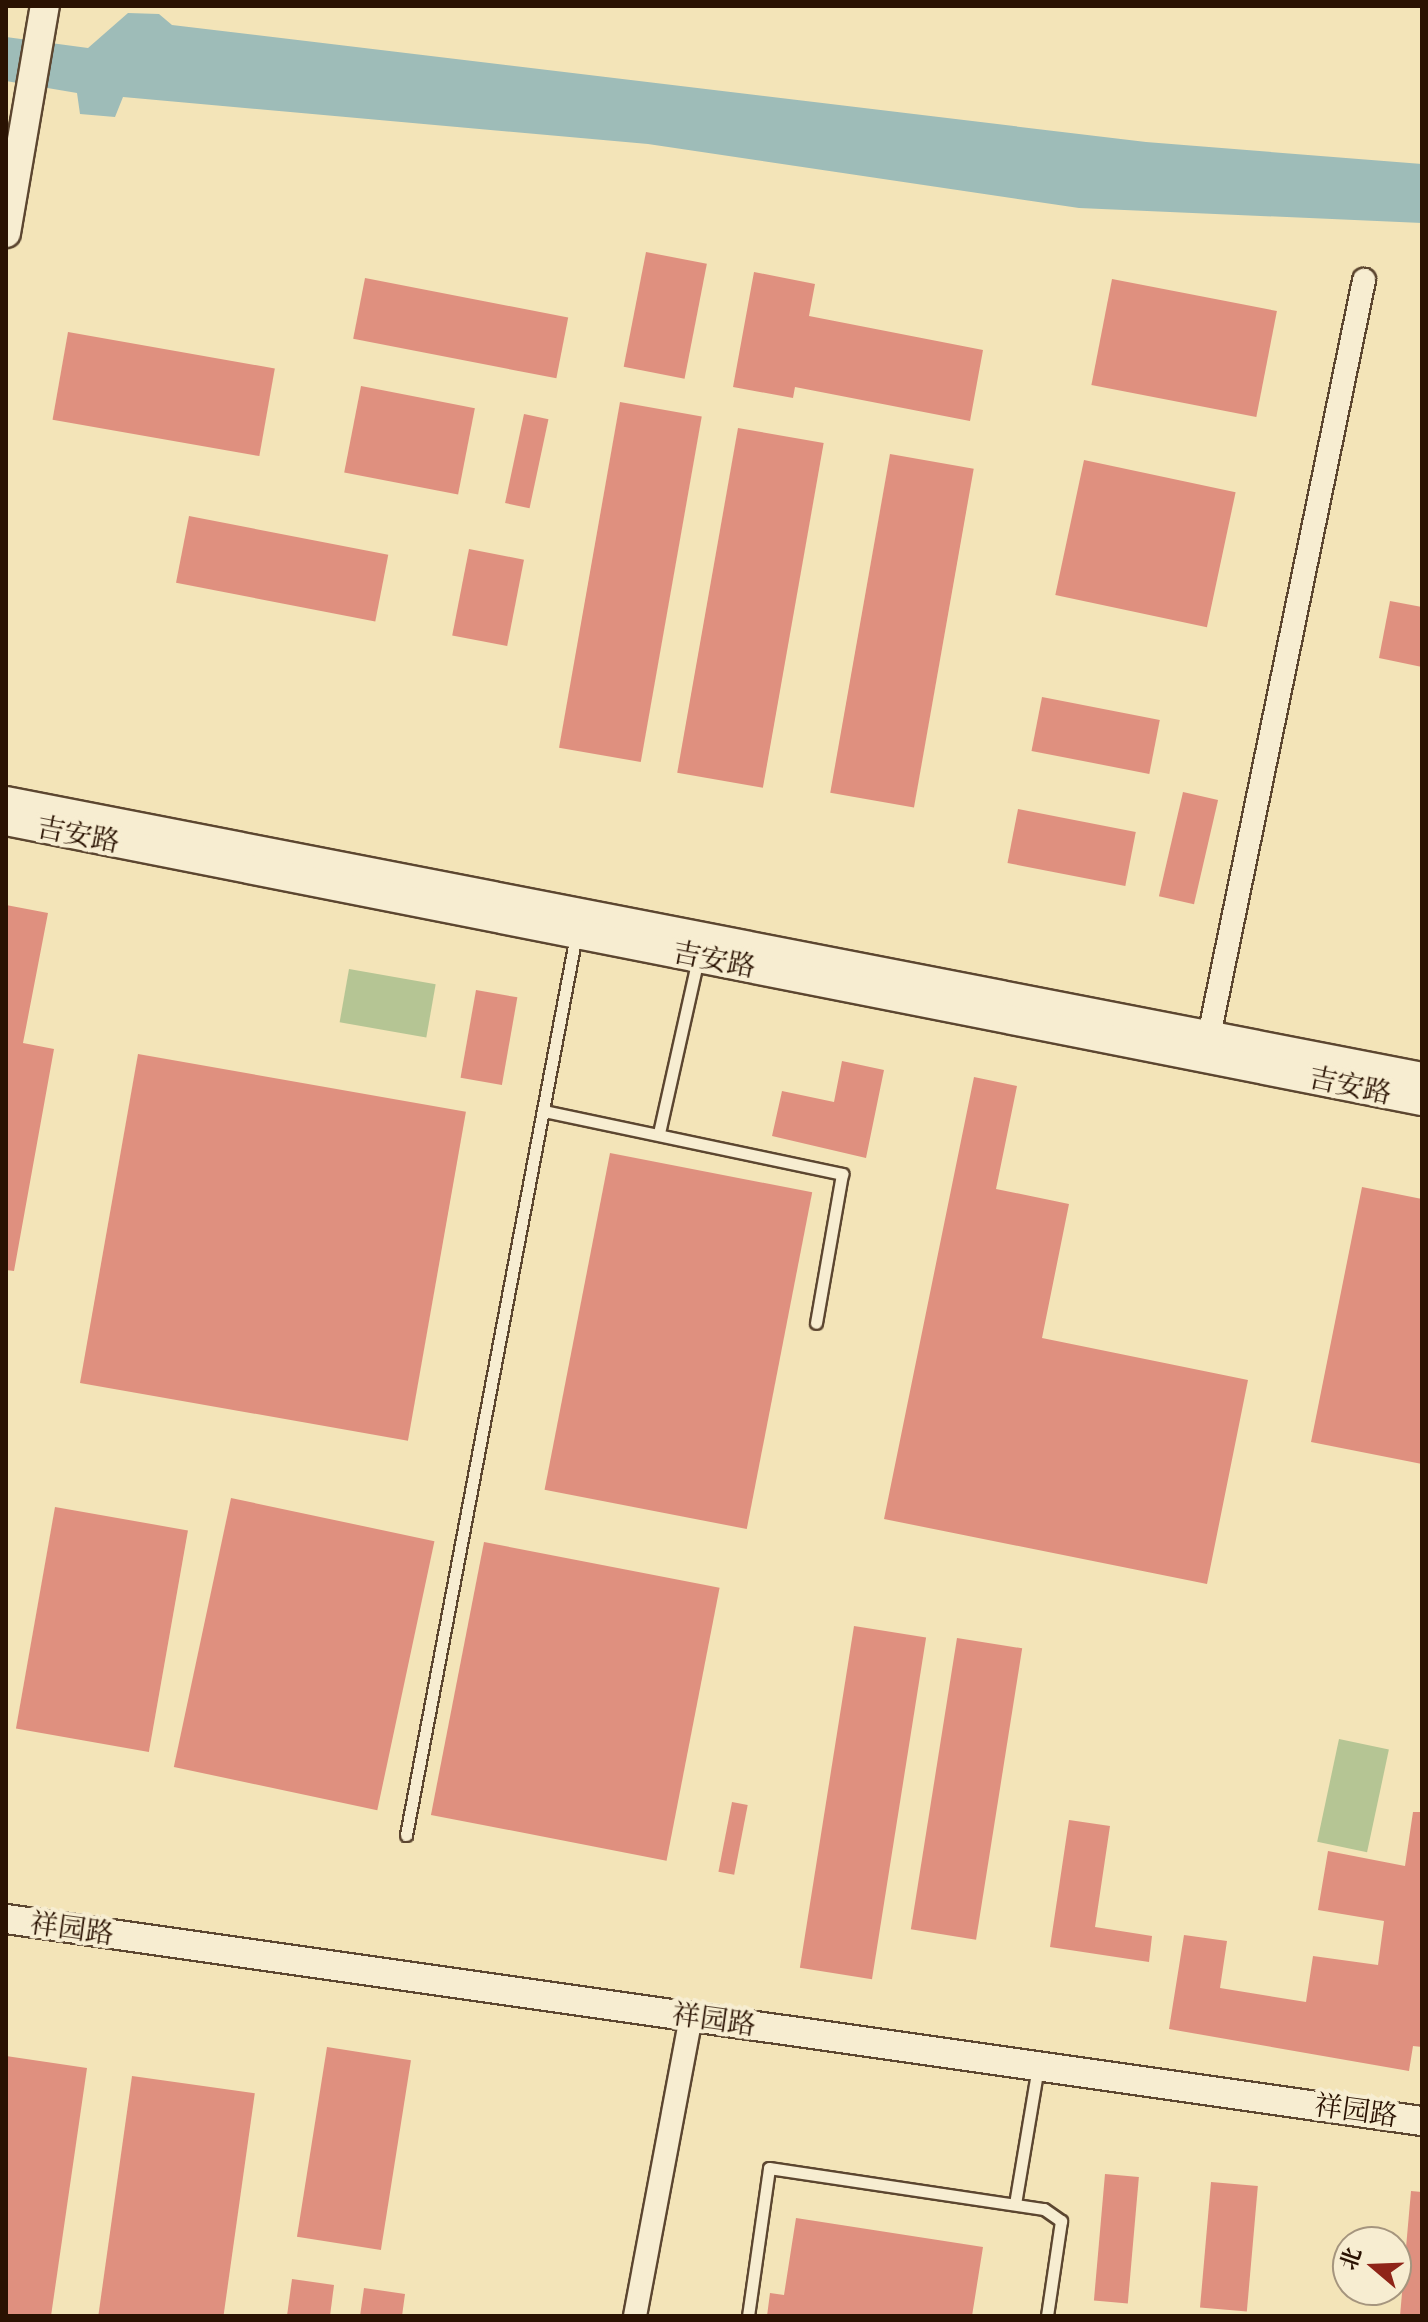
<!DOCTYPE html>
<meta charset="utf-8">
<style>
body{margin:0}
#map{position:relative;width:1428px;height:2322px;overflow:hidden;background:#f3e4b8;font-family:Cardo,"Noto Serif SC",serif}
div>[style]{position:absolute}
.green>*{inset:0;background:#b5c594;transform-origin:0 0}
.water>*{inset:0;background:#9ebcb8}
.building>*{inset:0;background:#df907f;transform-origin:0 0}
.roads{filter:drop-shadow(2px 0 #5c4630) drop-shadow(-2px 0 #5c4630) drop-shadow(0 2px #5c4630) drop-shadow(0 -2px #5c4630)}
.service>*{height:11px;margin:-5.5px;padding:0 5.5px;transform-origin:5.5px;border-radius:5.5px;background:#f7edd1}
.minor>*{height:22px;margin:-11px;padding:0 11px;transform-origin:11px;border-radius:11px;background:#f7edd1}
.tertiary>*{height:28px;margin:-14px;padding:0 14px;transform-origin:14px;border-radius:14px;background:#f7edd1}
span{translate:-50% -50%;white-space:nowrap;text-align:center;line-height:1.15;-webkit-text-stroke:8px #f7edd1;paint-order:stroke}
.street-label{font-size:28px;color:#2a1202}
.frame{position:absolute;inset:0;border:8px solid #2a1202;pointer-events:none}
.north{position:absolute;left:1332px;top:2226px;width:80px;height:80px;box-sizing:border-box;background:#f7edd1;border:2px solid #a5957e;border-radius:50%;rotate:289deg;font-size:22px;font-weight:700;line-height:32px;text-align:center;color:#2a1202}
.north::after{content:'';display:block;margin:auto;width:28px;height:36px;background:#8f2418;clip-path:polygon(50% 0,100% 100%,50% 72%,0 100%)}
</style>
<div id="map">
<div class="green">
<div style="left:349px;top:969px;width:88px;height:54px;rotate:10deg"></div>
<div style="left:1339px;top:1739px;width:51px;height:105px;rotate:12deg"></div>
</div>
<div class="water">
<div style="clip-path:polygon(128px 13px,159px 14px,172px 25px,1146px 142px,1422px 164px,1422px 223px,1079px 208px,648px 144px,123px 97px,115px 117px,80px 114px,77px 93px,6px 81px,6px 37px,88px 48px)"></div>
</div>
<div class="building">
<div style="left:646px;top:252px;width:62px;height:117px;rotate:11deg"></div>
<div style="clip-path:polygon(754px 272px,815px 284px,809px 316px,983px 350px,970px 421px,795px 387px,793px 398px,733px 387px)"></div>
<div style="left:365px;top:278px;width:207px;height:62px;rotate:11deg"></div>
<div style="left:1112px;top:279px;width:168px;height:108px;rotate:11deg"></div>
<div style="left:68px;top:332px;width:210px;height:89px;rotate:10deg"></div>
<div style="left:361px;top:386px;width:116px;height:88px;rotate:11deg"></div>
<div style="left:620px;top:402px;width:83px;height:351px;rotate:10deg"></div>
<div style="left:524px;top:414px;width:25px;height:91px;rotate:12deg"></div>
<div style="left:738px;top:428px;width:87px;height:350px;rotate:10deg"></div>
<div style="left:890px;top:454px;width:85px;height:344px;rotate:10deg"></div>
<div style="left:1084px;top:460px;width:155px;height:138px;rotate:12deg"></div>
<div style="left:189px;top:516px;width:203px;height:68px;rotate:11deg"></div>
<div style="left:469px;top:549px;width:56px;height:88px;rotate:11deg"></div>
<div style="clip-path:polygon(1390px 601px,1422px 607px,1422px 667px,1379px 658px)"></div>
<div style="left:1042px;top:697px;width:120px;height:55px;rotate:11deg"></div>
<div style="left:1183px;top:792px;width:36px;height:107px;rotate:13deg"></div>
<div style="left:1018px;top:809px;width:120px;height:55px;rotate:11deg"></div>
<div style="clip-path:polygon(6px 905px,48px 913px,23px 1043px,54px 1049px,14px 1271px,6px 1270px)"></div>
<div style="left:476px;top:990px;width:42px;height:89px;rotate:10deg"></div>
<div style="left:138px;top:1054px;width:333px;height:334px;rotate:10deg"></div>
<div style="clip-path:polygon(842px 1061px,884px 1070px,866px 1158px,772px 1136px,782px 1091px,834px 1102px)"></div>
<div style="clip-path:polygon(974px 1077px,1017px 1086px,996px 1189px,1069px 1204px,1042px 1338px,1248px 1380px,1207px 1584px,884px 1519px)"></div>
<div style="left:610px;top:1153px;width:206px;height:343px;rotate:11deg"></div>
<div style="clip-path:polygon(1362px 1187px,1422px 1199px,1422px 1464px,1311px 1442px)"></div>
<div style="left:231px;top:1498px;width:208px;height:275px;rotate:12deg"></div>
<div style="left:55px;top:1507px;width:135px;height:225px;rotate:10deg"></div>
<div style="left:484px;top:1542px;width:240px;height:278px;rotate:11deg"></div>
<div style="left:854px;top:1626px;width:73px;height:346px;rotate:9deg"></div>
<div style="left:957px;top:1638px;width:66px;height:295px;rotate:9deg"></div>
<div style="left:732px;top:1802px;width:16px;height:71px;rotate:11deg"></div>
<div style="clip-path:polygon(1413px 1812px,1422px 1812px,1422px 2047px,1413px 2046px,1409px 2071px,1169px 2029px,1184px 1935px,1227px 1941px,1220px 1988px,1306px 2002px,1313px 1956px,1378px 1965px,1384px 1921px,1318px 1910px,1328px 1851px,1405px 1866px)"></div>
<div style="clip-path:polygon(1069px 1820px,1110px 1826px,1095px 1927px,1152px 1936px,1149px 1962px,1050px 1947px)"></div>
<div style="left:327px;top:2047px;width:85px;height:192px;rotate:9deg"></div>
<div style="clip-path:polygon(6px 2056px,87px 2068px,51px 2316px,6px 2316px)"></div>
<div style="left:132px;top:2076px;width:124px;height:242px;rotate:8deg"></div>
<div style="left:1105px;top:2174px;width:34px;height:127px;rotate:5deg"></div>
<div style="left:1211px;top:2182px;width:47px;height:126px;rotate:5deg"></div>
<div style="clip-path:polygon(1411px 2191px,1422px 2192px,1422px 2316px,1400px 2316px)"></div>
<div style="clip-path:polygon(796px 2218px,983px 2247px,972px 2316px,767px 2316px,770px 2293px,784px 2295px)"></div>
<div style="clip-path:polygon(292px 2279px,334px 2285px,330px 2316px,287px 2316px)"></div>
<div style="clip-path:polygon(364px 2288px,405px 2294px,402px 2316px,360px 2316px)"></div>
</div>
<div class="roads">
<div class="service">
<div style="left:544px;top:1111px;width:305px;rotate:11.9deg"></div>
<div style="left:842px;top:1174px;width:151px;rotate:99.9deg"></div>
<div style="left:659px;top:1133px;width:179px;rotate:-77.4deg"></div>
<div style="left:406px;top:1835px;width:916px;rotate:-79.3deg"></div>
<div style="left:1015px;top:2204px;width:139px;rotate:-80.5deg"></div>
<div style="left:748px;top:2316px;width:149px;rotate:-81.9deg"></div>
<div style="left:769px;top:2168px;width:278px;rotate:8.5deg"></div>
<div style="left:1044px;top:2209px;width:21px;rotate:35deg"></div>
<div style="left:1061px;top:2221px;width:96px;rotate:98.4deg"></div>
</div>
<div class="minor">
<div style="left:1209px;top:1036px;width:772px;rotate:-78.41deg"></div>
<div style="left:635px;top:2316px;width:304px;rotate:-79.4deg"></div>
</div>
<div class="tertiary">
<div style="left:6px;top:233px;width:230px;rotate:-80.3deg"></div>
<div style="left:6px;top:801px;width:1443px;rotate:11.03deg"></div>
<div style="left:6px;top:821px;width:1443px;rotate:11.19deg"></div>
<div style="left:6px;top:1919px;width:1430px;rotate:8.12deg"></div>
</div>
</div>
<div class="street-label">
<span style="left:78px;top:835px;rotate:11deg">吉安路</span>
<span style="left:714px;top:960px;rotate:11deg">吉安路</span>
<span style="left:1350px;top:1086px;rotate:12deg">吉安路</span>
<span style="left:72px;top:1929px;rotate:8deg">祥园路</span>
<span style="left:714px;top:2020px;rotate:8deg">祥园路</span>
<span style="left:1356px;top:2111px;rotate:8deg">祥园路</span>
</div>
<div class="frame"></div>
<div class="north">北</div>
</div>
